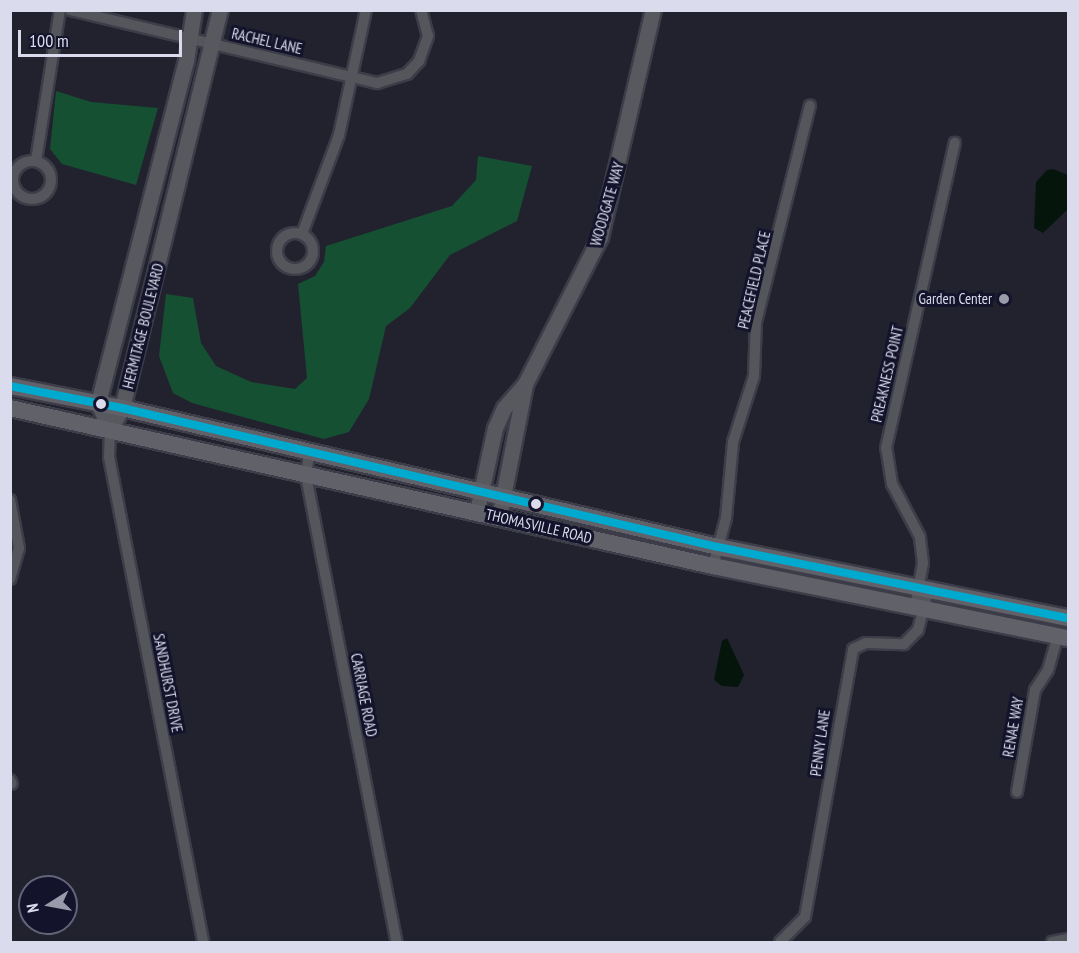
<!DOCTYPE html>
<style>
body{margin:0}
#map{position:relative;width:1079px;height:953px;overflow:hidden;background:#22222f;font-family:"PT Sans Narrow",sans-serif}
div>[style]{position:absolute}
.forest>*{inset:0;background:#155032}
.water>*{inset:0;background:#05150c}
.roads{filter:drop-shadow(2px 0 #3d3d49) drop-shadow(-2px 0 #3d3d49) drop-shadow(0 2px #3d3d49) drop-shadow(0 -2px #3d3d49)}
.street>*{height:10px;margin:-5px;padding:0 5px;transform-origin:5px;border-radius:5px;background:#55555c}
.street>.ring{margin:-5px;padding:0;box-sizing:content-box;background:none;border:10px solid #55555c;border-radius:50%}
.secondary>*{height:15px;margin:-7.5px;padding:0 7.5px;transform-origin:7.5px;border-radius:7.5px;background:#58595f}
.primary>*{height:16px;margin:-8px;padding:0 8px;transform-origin:8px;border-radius:8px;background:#616169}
.bus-1>*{height:8px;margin:-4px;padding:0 4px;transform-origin:4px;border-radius:4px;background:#00a9ce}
.dots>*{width:16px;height:16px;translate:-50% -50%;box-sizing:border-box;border:3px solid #13132b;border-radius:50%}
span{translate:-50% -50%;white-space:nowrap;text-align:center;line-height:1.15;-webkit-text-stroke:6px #13132b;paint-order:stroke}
.street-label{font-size:15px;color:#dadced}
.poi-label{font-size:15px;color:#dadced}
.right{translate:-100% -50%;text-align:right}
.frame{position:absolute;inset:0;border:12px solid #dadced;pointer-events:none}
.north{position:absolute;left:18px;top:875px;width:60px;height:60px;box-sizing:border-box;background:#13132b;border:2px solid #636379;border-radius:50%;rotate:259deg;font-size:16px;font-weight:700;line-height:24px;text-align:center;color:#dadced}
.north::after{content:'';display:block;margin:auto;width:21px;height:27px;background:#9a9baa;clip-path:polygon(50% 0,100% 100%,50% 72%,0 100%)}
.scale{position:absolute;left:18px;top:30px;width:164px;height:27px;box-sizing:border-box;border:3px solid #dadced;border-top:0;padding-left:8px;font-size:18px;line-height:21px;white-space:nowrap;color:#dadced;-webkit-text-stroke:4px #13132b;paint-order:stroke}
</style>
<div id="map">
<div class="forest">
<div style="clip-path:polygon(56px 91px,91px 102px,158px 108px,136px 185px,62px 164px,50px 149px)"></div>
<div style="clip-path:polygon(478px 156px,532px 166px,517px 221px,450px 255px,410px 308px,386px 326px,369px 399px,349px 432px,324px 439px,192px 403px,173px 393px,159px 356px,166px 294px,193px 298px,201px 343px,216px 366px,251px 382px,295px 389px,307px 378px,298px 284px,315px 276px,324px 262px,326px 246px,452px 206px,476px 180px)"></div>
</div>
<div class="water">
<div style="clip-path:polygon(1053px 169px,1068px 175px,1068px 209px,1043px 233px,1034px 228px,1036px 182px,1047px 170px)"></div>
<div style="clip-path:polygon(727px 638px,744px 675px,738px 687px,722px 686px,714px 680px,722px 641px)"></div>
</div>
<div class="roads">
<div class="street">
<div style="left:70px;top:10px;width:316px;rotate:13.4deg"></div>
<div style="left:377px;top:83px;width:31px;rotate:-17deg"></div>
<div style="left:407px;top:74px;width:18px;rotate:-47deg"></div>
<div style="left:419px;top:61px;width:27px;rotate:-70deg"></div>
<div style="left:428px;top:36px;width:27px;rotate:-105deg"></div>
<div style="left:36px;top:161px;width:153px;rotate:-81deg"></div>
<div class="ring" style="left:13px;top:161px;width:28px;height:28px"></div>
<div class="ring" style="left:277px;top:233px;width:26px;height:26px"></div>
<div style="left:302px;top:234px;width:106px;rotate:-69.5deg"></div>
<div style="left:339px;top:135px;width:128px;rotate:-77.8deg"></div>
<div style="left:110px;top:429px;width:28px;rotate:92deg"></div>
<div style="left:109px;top:457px;width:494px;rotate:79deg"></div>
<div style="left:309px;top:453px;width:23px;rotate:97deg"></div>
<div style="left:306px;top:476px;width:475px;rotate:79deg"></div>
<div style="left:10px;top:500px;width:49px;rotate:79.4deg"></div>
<div style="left:19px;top:548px;width:32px;rotate:106deg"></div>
<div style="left:713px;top:566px;width:50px;rotate:-74.8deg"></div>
<div style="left:726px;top:518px;width:76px;rotate:-84.7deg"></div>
<div style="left:733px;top:442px;width:69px;rotate:-72.3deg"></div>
<div style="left:754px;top:376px;width:54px;rotate:-87.9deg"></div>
<div style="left:756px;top:322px;width:223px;rotate:-76deg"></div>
<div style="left:915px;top:607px;width:45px;rotate:-79.7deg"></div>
<div style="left:923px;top:563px;width:26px;rotate:-97deg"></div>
<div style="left:920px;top:537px;width:60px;rotate:-117.8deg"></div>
<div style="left:892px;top:484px;width:36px;rotate:-99deg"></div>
<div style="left:886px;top:448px;width:313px;rotate:-77.3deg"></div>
<div style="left:10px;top:780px;width:4px;rotate:63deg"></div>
<div style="left:1017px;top:792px;width:104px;rotate:-80deg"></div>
<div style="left:1035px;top:690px;width:24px;rotate:-57deg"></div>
<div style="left:1048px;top:670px;width:35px;rotate:-74deg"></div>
<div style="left:780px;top:942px;width:35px;rotate:-45deg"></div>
<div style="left:805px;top:917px;width:272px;rotate:-79.8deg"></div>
<div style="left:853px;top:649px;width:14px;rotate:-25deg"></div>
<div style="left:866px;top:643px;width:38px;rotate:2deg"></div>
<div style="left:904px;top:644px;width:20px;rotate:-45deg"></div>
<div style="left:918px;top:630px;width:40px;rotate:-75.6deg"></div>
<div style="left:1052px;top:942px;width:16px;rotate:-11deg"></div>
</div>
<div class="secondary">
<div style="left:110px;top:429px;width:24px;rotate:-60deg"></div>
<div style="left:122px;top:408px;width:410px;rotate:-76.2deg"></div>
<div style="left:110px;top:429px;width:29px;rotate:-115deg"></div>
<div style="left:98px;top:403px;width:353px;rotate:-75.6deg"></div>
<div style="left:186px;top:61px;width:52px;rotate:-81.1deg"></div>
<div style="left:477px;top:511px;width:85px;rotate:-77.8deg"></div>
<div style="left:495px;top:428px;width:22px;rotate:-66deg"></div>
<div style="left:504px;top:408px;width:29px;rotate:-49deg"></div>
<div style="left:499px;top:517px;width:136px;rotate:-78.9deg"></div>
<div style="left:525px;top:384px;width:165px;rotate:-63deg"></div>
<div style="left:600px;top:237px;width:233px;rotate:-76.9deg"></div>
</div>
<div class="primary">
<div style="left:10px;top:386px;width:114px;rotate:11.1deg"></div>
<div style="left:122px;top:408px;width:612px;rotate:13.13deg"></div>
<div style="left:718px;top:547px;width:357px;rotate:11.5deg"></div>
<div style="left:10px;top:408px;width:721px;rotate:12.67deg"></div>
<div style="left:713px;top:566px;width:362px;rotate:11.5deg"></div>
</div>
</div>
<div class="bus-1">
<div style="left:10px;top:386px;width:114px;rotate:11.1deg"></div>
<div style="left:122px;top:408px;width:612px;rotate:13.13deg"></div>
<div style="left:718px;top:547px;width:357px;rotate:11.5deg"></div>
</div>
<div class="dots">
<div style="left:1004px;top:299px;background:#9a9baa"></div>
<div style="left:101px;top:404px;background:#dadced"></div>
<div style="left:536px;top:504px;background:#dadced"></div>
</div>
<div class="street-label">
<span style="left:267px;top:41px;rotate:13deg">RACHEL LANE</span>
<span style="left:607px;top:204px;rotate:-74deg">WOODGATE WAY</span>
<span style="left:754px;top:280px;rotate:-77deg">PEACEFIELD PLACE</span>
<span style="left:143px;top:326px;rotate:-76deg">HERMITAGE BOULEVARD</span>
<span style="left:887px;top:374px;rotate:-77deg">PREAKNESS POINT</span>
<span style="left:539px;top:526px;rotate:13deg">THOMASVILLE ROAD</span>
<span style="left:168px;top:683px;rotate:79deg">SANDHURST DRIVE</span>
<span style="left:364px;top:695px;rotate:79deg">CARRIAGE ROAD</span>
<span style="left:1013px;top:727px;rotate:-80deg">RENAE WAY</span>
<span style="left:820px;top:743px;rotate:-82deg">PENNY LANE</span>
</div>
<div class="poi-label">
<span class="right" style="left:992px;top:299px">Garden Center</span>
</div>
<div class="frame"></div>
<div class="north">N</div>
<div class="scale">100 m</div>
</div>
